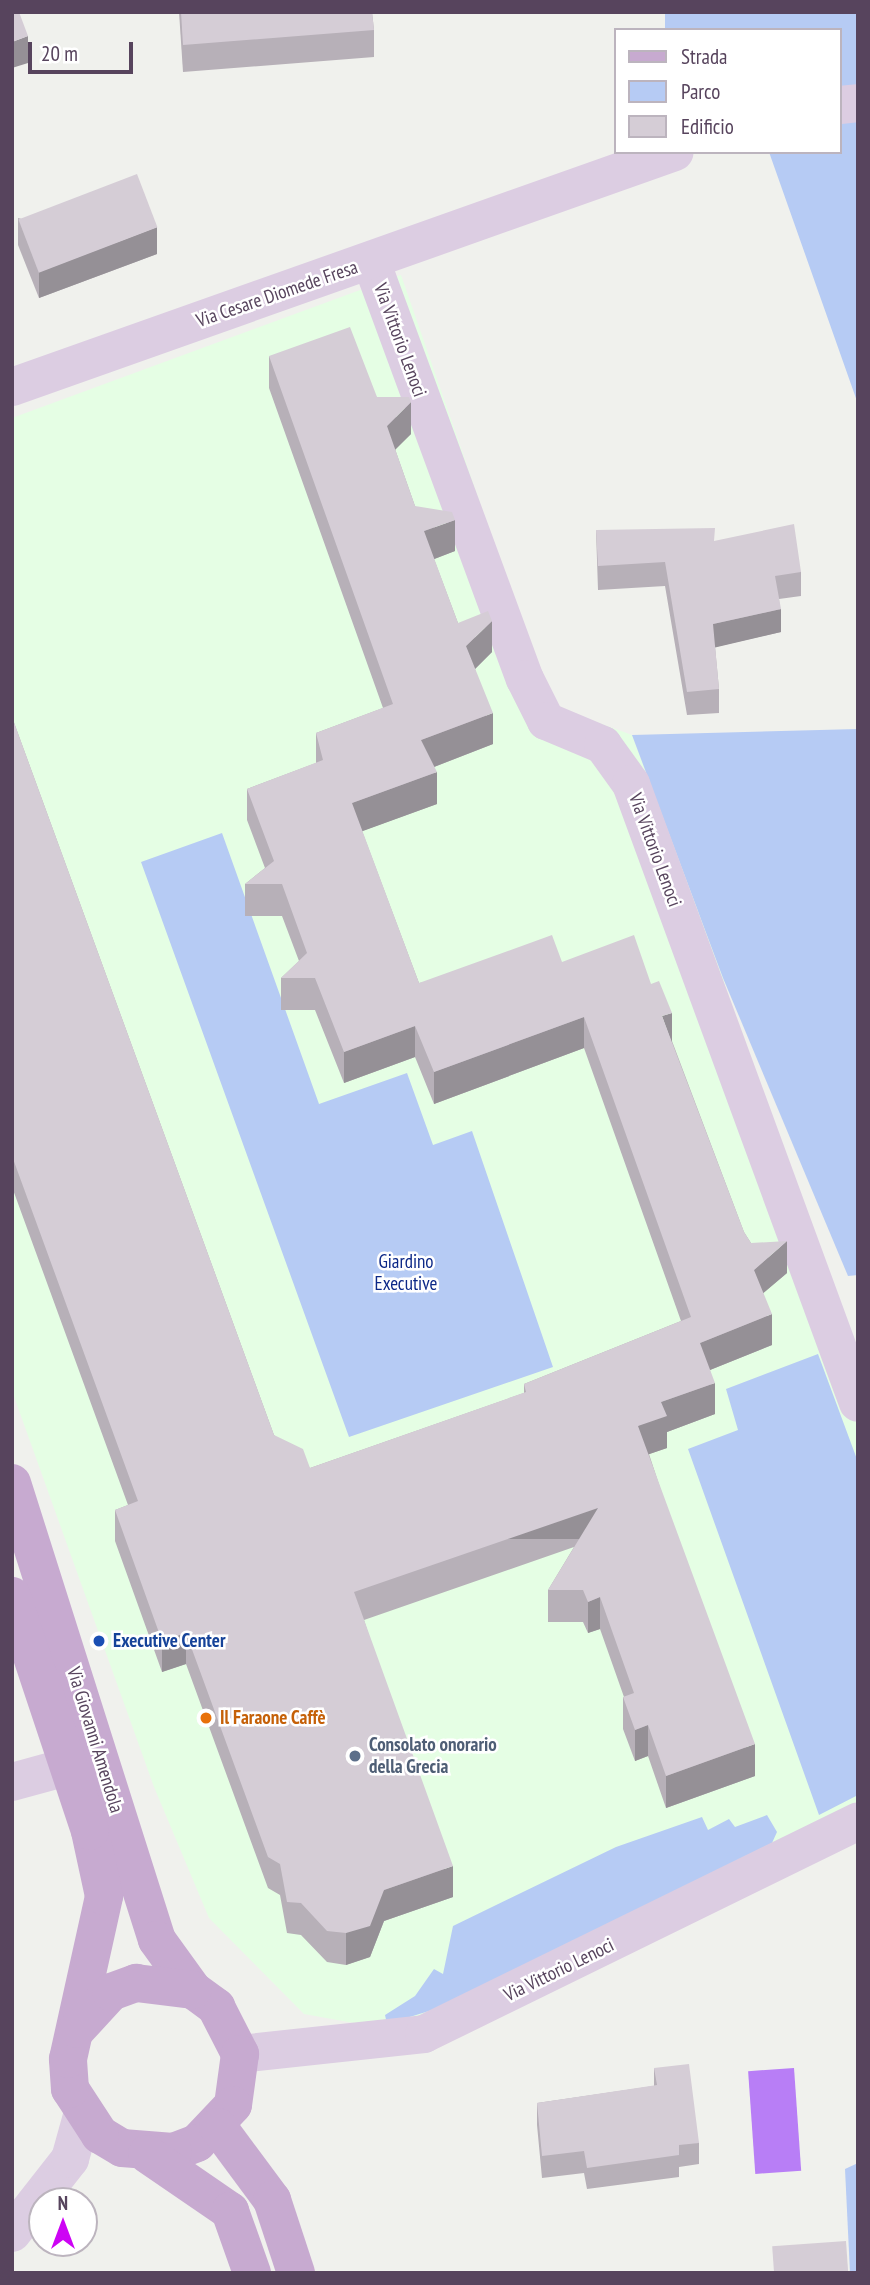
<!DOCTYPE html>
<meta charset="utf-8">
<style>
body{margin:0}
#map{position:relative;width:870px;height:2285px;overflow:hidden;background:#f0f1ed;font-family:"PT Sans Narrow",sans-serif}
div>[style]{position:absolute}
.commercial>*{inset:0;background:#e5fee4}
.green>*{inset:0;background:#b6cbf4}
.water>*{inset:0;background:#b87ef6;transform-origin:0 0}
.minor>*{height:38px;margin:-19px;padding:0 19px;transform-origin:19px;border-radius:19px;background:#dccde2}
.major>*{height:38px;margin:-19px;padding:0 19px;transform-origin:19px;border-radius:19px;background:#c7aad0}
.wall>*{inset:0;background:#b7b0b8}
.shaded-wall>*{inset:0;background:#959096;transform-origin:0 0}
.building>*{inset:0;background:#d5cdd6;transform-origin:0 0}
.dots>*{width:19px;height:19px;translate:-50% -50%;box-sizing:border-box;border:4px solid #fff;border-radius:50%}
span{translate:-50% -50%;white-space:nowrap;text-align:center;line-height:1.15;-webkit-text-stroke:5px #fff;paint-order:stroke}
.street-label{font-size:19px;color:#57445d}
.park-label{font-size:19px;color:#0c2887}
.transit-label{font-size:19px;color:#164399;font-weight:700}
.left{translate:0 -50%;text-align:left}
.food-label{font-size:19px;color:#c56008;font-weight:700}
.service-label{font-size:19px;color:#4e5e75;font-weight:700}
.frame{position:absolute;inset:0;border:14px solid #57445d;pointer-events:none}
.legend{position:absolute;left:614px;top:28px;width:228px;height:126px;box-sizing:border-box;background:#fff;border:2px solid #bcb4be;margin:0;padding:9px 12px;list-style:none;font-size:21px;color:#57445d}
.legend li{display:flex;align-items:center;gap:14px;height:35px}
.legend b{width:35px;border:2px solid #bcb4be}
.north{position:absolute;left:28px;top:2187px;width:70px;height:70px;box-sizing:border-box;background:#fff;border:2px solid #bcb4be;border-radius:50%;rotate:0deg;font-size:19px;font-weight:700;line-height:28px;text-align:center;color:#57445d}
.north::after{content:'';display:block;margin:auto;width:24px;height:32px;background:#cd04f4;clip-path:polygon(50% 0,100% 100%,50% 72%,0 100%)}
.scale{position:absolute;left:28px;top:42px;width:105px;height:32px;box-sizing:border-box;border:4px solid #57445d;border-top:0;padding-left:9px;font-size:21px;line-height:24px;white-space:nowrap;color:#57445d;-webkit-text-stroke:5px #fff;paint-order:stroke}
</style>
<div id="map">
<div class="commercial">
<div style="clip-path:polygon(401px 275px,550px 705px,632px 735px,723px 978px,858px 1410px,858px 1803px,448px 2011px,387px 2029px,304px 2014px,209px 1918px,154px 1787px,12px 1391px,12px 418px)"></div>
</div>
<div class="green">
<div style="clip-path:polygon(665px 12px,858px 12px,858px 404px,769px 152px,840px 152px,840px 30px,665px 30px)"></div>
<div style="clip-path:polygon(858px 729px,858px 1275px,848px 1276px,723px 978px,632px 735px)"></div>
<div style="clip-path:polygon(222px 833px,319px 1104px,407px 1073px,433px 1145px,472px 1131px,553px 1367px,349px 1437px,141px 862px)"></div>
<div style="clip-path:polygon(818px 1354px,858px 1462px,858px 1795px,819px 1815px,688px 1449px,738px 1430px,726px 1389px)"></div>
<div style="clip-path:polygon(767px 1815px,777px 1832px,772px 1843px,442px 2007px,387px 2024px,385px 2015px,415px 1996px,434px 1969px,443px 1974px,453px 1926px,616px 1847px,702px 1817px,708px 1830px,729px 1819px,735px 1827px)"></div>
<div style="clip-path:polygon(858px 2163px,858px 2273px,850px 2273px,845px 2169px)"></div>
</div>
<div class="water">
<div style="left:794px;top:2068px;width:103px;height:46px;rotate:86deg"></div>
</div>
<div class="minor">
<div style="left:840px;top:105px;width:18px;rotate:-6deg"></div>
<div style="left:371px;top:261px;width:445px;rotate:69.8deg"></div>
<div style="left:525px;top:679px;width:47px;rotate:63.4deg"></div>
<div style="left:546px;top:721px;width:62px;rotate:22.8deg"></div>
<div style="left:603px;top:745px;width:48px;rotate:54.3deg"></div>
<div style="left:631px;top:784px;width:659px;rotate:69.86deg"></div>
<div style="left:12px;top:387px;width:703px;rotate:-19.52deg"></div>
<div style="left:12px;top:1782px;width:60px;rotate:-15.4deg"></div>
<div style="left:240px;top:2054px;width:185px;rotate:-6.2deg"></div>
<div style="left:424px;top:2034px;width:483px;rotate:-26.1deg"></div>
<div style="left:12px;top:2233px;width:94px;rotate:-51.9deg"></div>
<div style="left:70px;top:2159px;width:45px;rotate:-74.4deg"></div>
</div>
<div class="major">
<div style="left:12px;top:1483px;width:479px;rotate:72.4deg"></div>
<div style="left:157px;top:1940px;width:62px;rotate:54.2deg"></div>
<div style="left:193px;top:1990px;width:29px;rotate:36deg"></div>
<div style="left:216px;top:2007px;width:53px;rotate:62.9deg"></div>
<div style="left:240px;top:2054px;width:51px;rotate:97.8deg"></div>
<div style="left:233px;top:2105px;width:52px;rotate:133.5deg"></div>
<div style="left:197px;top:2143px;width:26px;rotate:159deg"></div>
<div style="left:173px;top:2152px;width:51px;rotate:-175.5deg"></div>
<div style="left:122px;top:2148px;width:26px;rotate:-149deg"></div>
<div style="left:100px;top:2135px;width:55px;rotate:-123.1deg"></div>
<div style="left:70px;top:2089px;width:30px;rotate:-94deg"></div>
<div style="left:68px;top:2059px;width:167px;rotate:-77.5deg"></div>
<div style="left:104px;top:1896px;width:66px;rotate:-102.2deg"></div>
<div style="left:90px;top:1831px;width:248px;rotate:-108.4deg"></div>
<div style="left:77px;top:2029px;width:50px;rotate:-47.4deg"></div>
<div style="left:111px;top:1992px;width:27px;rotate:-20deg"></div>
<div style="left:136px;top:1983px;width:57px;rotate:7deg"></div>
<div style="left:218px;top:2127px;width:91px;rotate:53.5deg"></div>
<div style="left:272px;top:2200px;width:77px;rotate:71.8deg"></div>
<div style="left:147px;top:2154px;width:101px;rotate:34.5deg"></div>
<div style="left:230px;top:2211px;width:66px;rotate:70.5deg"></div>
</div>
<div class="wall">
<div style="clip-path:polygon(179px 12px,372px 12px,374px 30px,374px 57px,183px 72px)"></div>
<div style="clip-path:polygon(18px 218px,157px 254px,39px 298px,18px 245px)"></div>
<div style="clip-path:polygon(269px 356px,377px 397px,411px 434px,395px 449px,415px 506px,455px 551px,434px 559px,458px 623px,492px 652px,475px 669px,493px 744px,434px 767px,437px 804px,362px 831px,419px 983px,562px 962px,672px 1041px,744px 1232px,751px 1243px,787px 1273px,763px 1293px,772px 1345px,710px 1370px,715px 1414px,667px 1432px,667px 1448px,649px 1454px,755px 1776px,666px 1808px,648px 1756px,635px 1761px,623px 1729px,623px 1697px,624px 1697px,600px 1629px,588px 1633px,583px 1622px,548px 1622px,548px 1590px,574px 1547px,364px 1620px,453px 1897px,384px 1921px,370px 1957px,346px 1965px,327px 1962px,301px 1935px,287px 1933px,280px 1895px,268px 1888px,186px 1664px,162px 1672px,115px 1541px,115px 1510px,128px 1505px,12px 1187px,12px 717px,274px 1435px,310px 1468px,524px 1393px,524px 1384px,681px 1321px,584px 1048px,434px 1104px,415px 1057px,344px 1083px,315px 1010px,281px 1010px,281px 978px,299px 961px,282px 916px,245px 916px,245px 884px,265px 868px,247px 820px,247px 789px,316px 763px,316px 733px,383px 708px,269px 388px)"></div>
<div style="clip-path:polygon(596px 530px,715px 541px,801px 572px,801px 596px,779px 599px,781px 632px,715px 647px,719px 689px,719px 713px,687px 715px,665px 586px,598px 590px)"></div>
<div style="clip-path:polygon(654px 2068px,699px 2143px,699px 2164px,679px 2167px,679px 2177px,587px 2189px,584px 2173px,542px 2178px,537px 2125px,537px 2103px,654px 2086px)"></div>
</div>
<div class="shaded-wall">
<div style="clip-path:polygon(28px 36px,28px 63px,12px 68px,12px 42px)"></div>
<div style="clip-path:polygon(157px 227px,157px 254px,39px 298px,39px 272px)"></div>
<div style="clip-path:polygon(411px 402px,411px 434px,387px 458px,387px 426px)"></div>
<div style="clip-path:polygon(455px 520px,455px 551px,424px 563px,424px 531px)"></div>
<div style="clip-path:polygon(781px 609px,781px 632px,713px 648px,713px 624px)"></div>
<div style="clip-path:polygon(492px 621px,492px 652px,466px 678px,466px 646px)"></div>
<div style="clip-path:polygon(493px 713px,493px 744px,421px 772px,421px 740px)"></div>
<div style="clip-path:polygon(437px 772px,437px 804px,352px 835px,352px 803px)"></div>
<div style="clip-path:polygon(672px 1013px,672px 1044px,662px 1016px)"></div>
<div style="clip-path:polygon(584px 1017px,584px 1048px,434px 1104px,434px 1072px)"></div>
<div style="clip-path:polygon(415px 1026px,415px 1057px,344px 1083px,344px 1052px)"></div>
<div style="clip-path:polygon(787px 1241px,787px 1273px,754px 1301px,754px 1270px)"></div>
<div style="clip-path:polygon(772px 1314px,772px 1345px,700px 1374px,700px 1343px)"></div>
<div style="clip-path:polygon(715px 1383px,715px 1414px,667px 1432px,667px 1448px,638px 1458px,638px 1426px,661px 1402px)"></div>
<div style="left:598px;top:1508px;width:31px;height:258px;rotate:90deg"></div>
<div style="clip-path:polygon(600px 1597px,600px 1629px,588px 1633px,588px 1602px)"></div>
<div style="clip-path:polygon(186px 1633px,186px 1664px,162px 1672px,162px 1641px)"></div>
<div style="clip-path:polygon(648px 1725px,648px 1756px,635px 1761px,635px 1730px)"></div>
<div style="clip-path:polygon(755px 1744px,755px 1776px,666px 1808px,666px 1776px)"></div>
<div style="clip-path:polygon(453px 1866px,453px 1897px,384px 1921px,370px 1957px,346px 1965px,346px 1933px,384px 1890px)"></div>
</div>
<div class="building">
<div style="clip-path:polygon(12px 12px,19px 12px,28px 36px,12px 42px)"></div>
<div style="clip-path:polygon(181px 12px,372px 12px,374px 30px,183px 45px)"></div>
<div style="left:137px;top:174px;width:57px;height:127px;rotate:69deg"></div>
<div style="clip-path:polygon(350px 327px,377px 397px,409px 397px,411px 402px,387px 426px,415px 506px,452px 512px,455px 520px,424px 531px,458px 623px,488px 611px,492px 621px,466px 646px,493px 713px,421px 740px,437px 772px,352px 803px,419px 983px,552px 935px,562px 962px,634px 935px,651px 984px,659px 981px,672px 1013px,662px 1016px,744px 1232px,751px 1243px,787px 1241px,754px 1270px,772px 1314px,700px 1343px,715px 1383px,661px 1402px,667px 1416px,638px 1426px,755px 1744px,666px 1776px,648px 1725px,635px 1730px,623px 1697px,634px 1693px,600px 1597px,588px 1602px,583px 1590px,548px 1590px,598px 1508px,354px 1592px,453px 1866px,384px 1890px,370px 1926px,346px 1933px,327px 1931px,301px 1903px,287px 1902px,280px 1864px,268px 1857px,186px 1633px,162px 1641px,115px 1510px,138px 1501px,12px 1156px,12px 717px,274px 1435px,303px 1449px,310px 1468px,526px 1392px,524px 1384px,691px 1317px,584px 1017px,434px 1072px,415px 1026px,344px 1052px,315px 978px,281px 978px,307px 953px,282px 884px,245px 884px,274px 861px,247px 789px,323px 760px,316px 733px,393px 704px,269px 356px)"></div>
<div style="clip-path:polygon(794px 524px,801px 572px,775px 576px,781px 609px,713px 624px,719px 689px,687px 692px,665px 562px,598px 566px,596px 530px,715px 528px,714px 541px)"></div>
<div style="clip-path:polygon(689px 2064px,699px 2143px,679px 2145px,679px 2155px,587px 2168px,584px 2151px,542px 2156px,537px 2103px,657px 2085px,654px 2068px)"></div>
<div style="left:846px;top:2241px;width:31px;height:74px;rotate:86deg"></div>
</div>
<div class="dots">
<div style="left:99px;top:1641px;background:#1a4fb4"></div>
<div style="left:206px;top:1718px;background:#e8710a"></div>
<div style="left:355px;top:1756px;background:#5c6f8a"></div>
</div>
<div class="street-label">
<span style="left:277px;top:294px;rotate:-19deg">Via Cesare Diomede Fresa</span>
<span style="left:400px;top:340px;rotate:70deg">Via Vittorio Lenoci</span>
<span style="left:655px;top:850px;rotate:70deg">Via Vittorio Lenoci</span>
<span style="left:95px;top:1740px;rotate:73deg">Via Giovanni Amendola</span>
<span style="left:559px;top:1970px;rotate:-26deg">Via Vittorio Lenoci</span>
</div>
<div class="park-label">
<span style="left:406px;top:1273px">Giardino<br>Executive</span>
</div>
<div class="transit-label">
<span class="left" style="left:113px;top:1641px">Executive Center</span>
</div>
<div class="food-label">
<span class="left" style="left:220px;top:1718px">Il Faraone Caffè</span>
</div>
<div class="service-label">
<span class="left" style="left:369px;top:1756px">Consolato onorario<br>della Grecia</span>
</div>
<div class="frame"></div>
<ul class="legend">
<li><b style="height:9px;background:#c7aad0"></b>Strada</li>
<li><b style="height:19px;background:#b6cbf4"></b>Parco</li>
<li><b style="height:19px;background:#d5cdd6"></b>Edificio</li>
</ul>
<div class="north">N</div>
<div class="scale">20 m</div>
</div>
